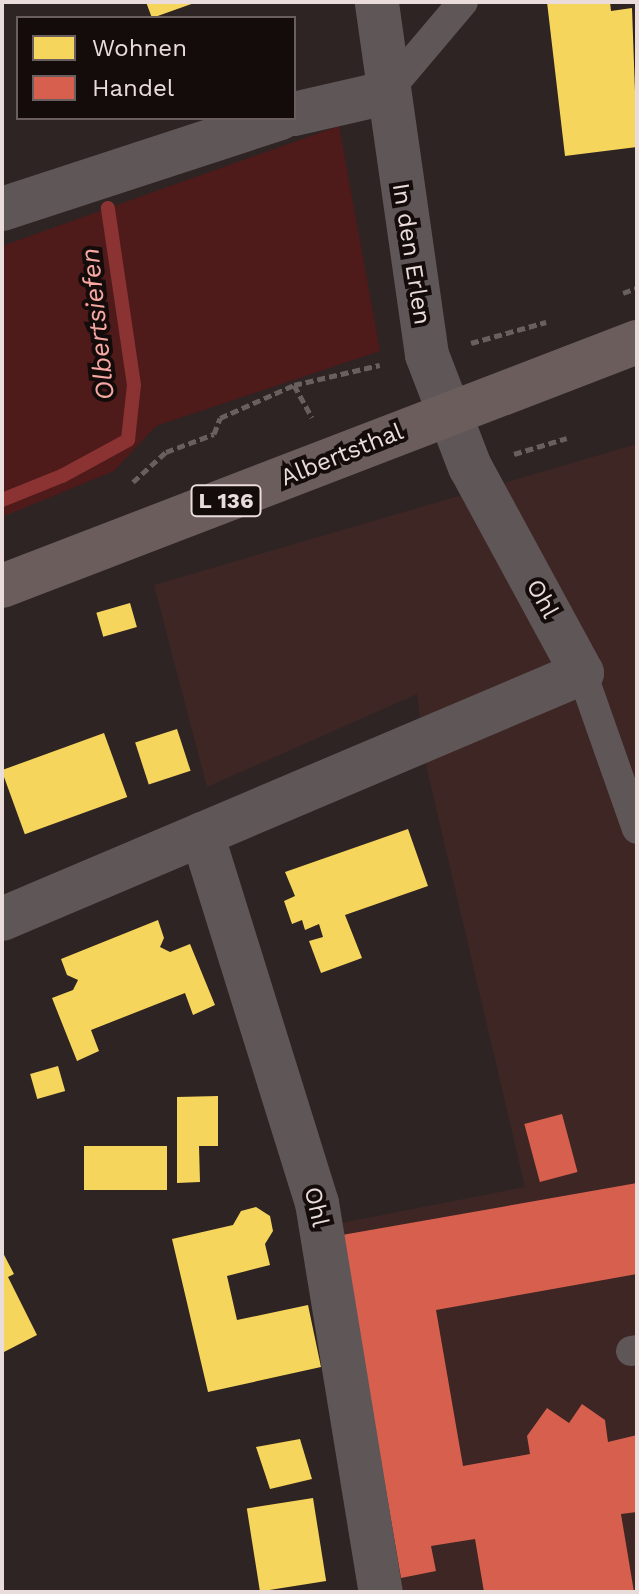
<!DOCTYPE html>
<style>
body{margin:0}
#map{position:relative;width:639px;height:1594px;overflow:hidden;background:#2e2423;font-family:"Work Sans",sans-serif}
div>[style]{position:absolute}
.built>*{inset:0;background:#3e2624}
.green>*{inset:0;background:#4f1a1a}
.homes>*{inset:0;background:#f6d55c;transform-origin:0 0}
.shops>*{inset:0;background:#d6604d;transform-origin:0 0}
.stream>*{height:14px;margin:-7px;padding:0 7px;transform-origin:7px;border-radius:7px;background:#8a3332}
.path>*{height:5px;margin-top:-2.5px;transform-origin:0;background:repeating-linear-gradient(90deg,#67605e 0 8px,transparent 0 12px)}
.lane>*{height:30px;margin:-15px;padding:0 15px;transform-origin:15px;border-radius:15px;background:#5f5757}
.street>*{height:44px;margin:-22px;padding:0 22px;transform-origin:22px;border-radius:22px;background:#5f5757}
.primary>*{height:44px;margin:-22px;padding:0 22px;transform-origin:22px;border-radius:22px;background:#6a5d5c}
span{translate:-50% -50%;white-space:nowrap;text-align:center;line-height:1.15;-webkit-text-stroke:8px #140c0b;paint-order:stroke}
.shield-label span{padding:2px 6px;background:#140c0b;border:2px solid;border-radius:6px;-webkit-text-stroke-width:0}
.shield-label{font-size:22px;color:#eadcdb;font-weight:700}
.street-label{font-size:24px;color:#eadcdb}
.water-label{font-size:26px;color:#f7a8a2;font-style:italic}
.frame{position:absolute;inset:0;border:4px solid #eadcdb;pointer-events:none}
.legend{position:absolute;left:16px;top:16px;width:280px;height:104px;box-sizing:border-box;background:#140c0b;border:2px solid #6a5f5e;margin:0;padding:10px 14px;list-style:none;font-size:24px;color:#eadcdb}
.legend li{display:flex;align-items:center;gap:16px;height:40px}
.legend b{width:40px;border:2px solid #6a5f5e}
</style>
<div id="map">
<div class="built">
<div style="clip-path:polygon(637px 444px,637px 1592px,398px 1592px,341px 1223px,525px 1187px,426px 765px,417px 694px,207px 787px,154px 585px)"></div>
</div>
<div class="green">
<div style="clip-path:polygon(339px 126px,380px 351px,156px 426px,114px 471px,2px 517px,2px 246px)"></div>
</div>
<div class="homes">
<div style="clip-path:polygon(146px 2px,197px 2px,152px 18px)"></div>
<div style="clip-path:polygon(547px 2px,610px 2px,611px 11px,632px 8px,637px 147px,565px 156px)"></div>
<div style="left:130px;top:603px;width:25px;height:35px;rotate:74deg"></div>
<div style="left:177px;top:729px;width:44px;height:44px;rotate:72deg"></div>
<div style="left:104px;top:733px;width:68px;height:109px;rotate:70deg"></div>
<div style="clip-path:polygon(408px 829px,428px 886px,345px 915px,362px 958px,321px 973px,309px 941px,323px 937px,319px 924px,305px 930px,302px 920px,292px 924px,284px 901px,295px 896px,285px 872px)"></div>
<div style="clip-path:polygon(158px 920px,164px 938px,160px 947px,170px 952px,190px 944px,215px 1005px,193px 1015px,185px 993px,91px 1030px,99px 1051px,77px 1061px,52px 998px,73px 990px,78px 980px,67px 975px,61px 959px)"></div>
<div style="left:58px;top:1066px;width:26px;height:29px;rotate:74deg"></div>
<div style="clip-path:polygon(218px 1096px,218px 1146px,199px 1146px,200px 1182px,177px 1183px,177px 1097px)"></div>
<div style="left:167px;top:1146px;width:44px;height:83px;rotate:90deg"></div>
<div style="clip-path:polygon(256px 1207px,270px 1216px,273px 1231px,265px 1244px,270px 1265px,227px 1276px,237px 1320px,308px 1305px,321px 1367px,208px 1392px,172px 1239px,233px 1225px,241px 1211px)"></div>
<div style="clip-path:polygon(2px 1251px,14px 1274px,8px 1277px,37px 1335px,2px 1353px)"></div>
<div style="clip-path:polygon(300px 1439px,312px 1479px,270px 1489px,256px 1447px)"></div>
<div style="left:313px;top:1498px;width:84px;height:67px;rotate:81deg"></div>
</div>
<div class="shops">
<div style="left:562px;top:1114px;width:60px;height:39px;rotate:75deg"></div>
<div style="clip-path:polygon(637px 1183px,637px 1274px,436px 1310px,463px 1466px,530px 1454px,527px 1436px,547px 1408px,569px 1423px,582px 1404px,605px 1420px,608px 1442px,637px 1435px,637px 1512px,621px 1514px,634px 1592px,484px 1592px,475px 1539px,431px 1546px,436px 1571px,401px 1578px,342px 1235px)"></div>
</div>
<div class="stream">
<div style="left:2px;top:500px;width:65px;rotate:-21.8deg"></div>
<div style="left:62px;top:476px;width:75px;rotate:-28.6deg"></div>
<div style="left:128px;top:440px;width:55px;rotate:-83.8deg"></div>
<div style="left:134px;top:385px;width:179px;rotate:-98.4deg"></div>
</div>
<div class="path">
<div style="left:623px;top:293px;width:15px;rotate:-20deg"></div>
<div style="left:471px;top:343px;width:78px;rotate:-15.6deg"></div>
<div style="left:294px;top:385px;width:37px;rotate:61deg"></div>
<div style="left:514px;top:454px;width:55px;rotate:-16.8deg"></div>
<div style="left:133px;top:482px;width:45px;rotate:-42.3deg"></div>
<div style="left:166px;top:452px;width:51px;rotate:-20.6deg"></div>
<div style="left:214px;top:434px;width:17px;rotate:-69deg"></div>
<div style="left:220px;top:418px;width:81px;rotate:-24deg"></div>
<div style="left:294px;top:385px;width:88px;rotate:-13.1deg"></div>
</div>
<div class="lane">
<div style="left:386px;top:93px;width:119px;rotate:-49.8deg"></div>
<div style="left:582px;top:673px;width:165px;rotate:70.6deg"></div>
<div style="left:631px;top:1351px;width:6px;rotate:-9deg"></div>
</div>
<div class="street">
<div style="left:294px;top:114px;width:94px;rotate:-12.9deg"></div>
<div style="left:2px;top:209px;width:293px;rotate:-18.1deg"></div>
<div style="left:202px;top:834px;width:387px;rotate:72.7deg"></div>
<div style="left:317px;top:1203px;width:394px;rotate:80.7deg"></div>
<div style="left:2px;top:919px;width:630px;rotate:-22.98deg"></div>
<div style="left:582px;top:673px;width:234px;rotate:-118.5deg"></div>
<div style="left:470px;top:467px;width:120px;rotate:-111deg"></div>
<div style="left:427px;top:355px;width:357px;rotate:-98.1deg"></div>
</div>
<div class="primary">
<div style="left:2px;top:586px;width:680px;rotate:-21.02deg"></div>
</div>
<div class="shield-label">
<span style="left:226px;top:501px">L 136</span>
</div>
<div class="street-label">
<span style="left:411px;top:254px;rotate:81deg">In den Erlen</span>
<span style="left:342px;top:455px;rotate:-22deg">Albertsthal</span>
<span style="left:542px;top:599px;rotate:61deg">Ohl</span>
<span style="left:316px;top:1207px;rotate:77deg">Ohl</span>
</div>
<div class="water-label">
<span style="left:98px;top:324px;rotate:-96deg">Olbertsiefen</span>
</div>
<div class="frame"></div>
<ul class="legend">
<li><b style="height:22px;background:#f6d55c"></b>Wohnen</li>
<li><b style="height:22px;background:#d6604d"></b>Handel</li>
</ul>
</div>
